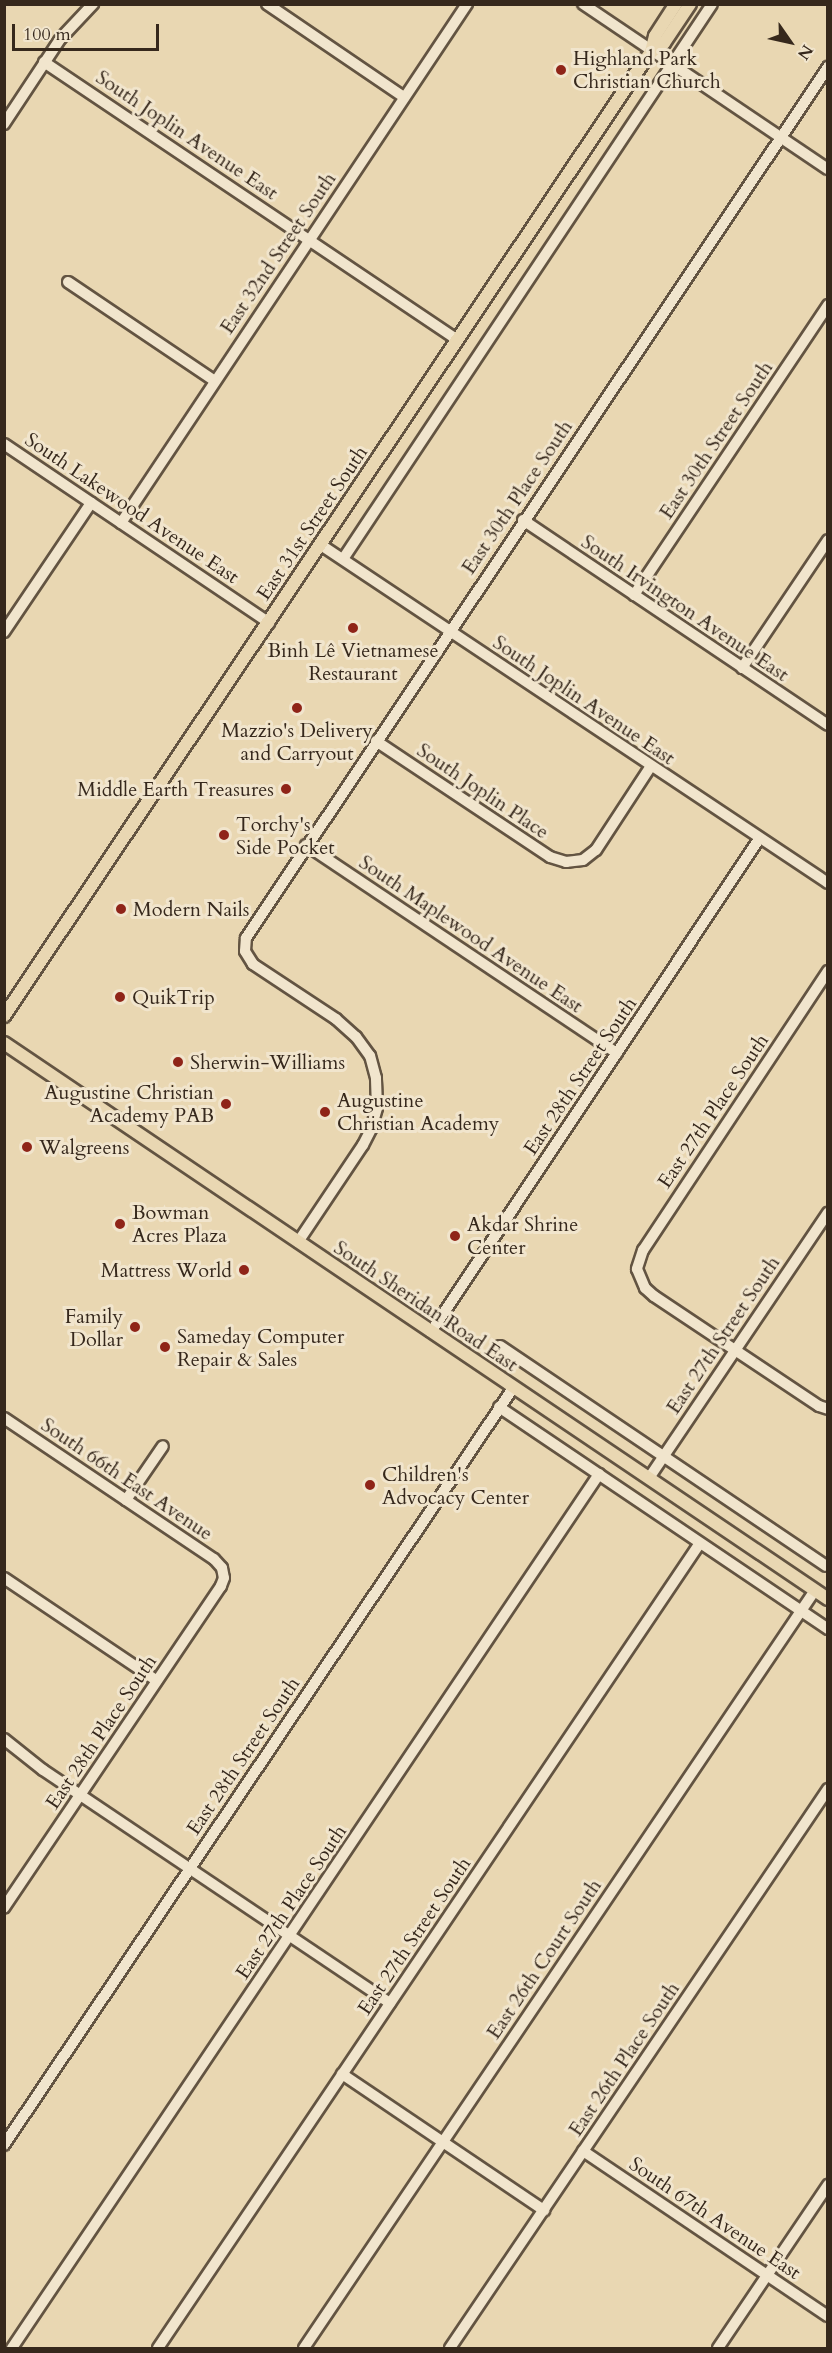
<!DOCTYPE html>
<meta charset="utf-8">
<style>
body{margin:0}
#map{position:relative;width:832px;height:2353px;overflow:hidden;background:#e9d7b2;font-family:Cardo,serif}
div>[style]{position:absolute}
.roads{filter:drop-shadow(2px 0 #635442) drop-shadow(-2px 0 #635442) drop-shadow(0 2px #635442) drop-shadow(0 -2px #635442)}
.minor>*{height:10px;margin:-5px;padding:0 5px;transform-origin:5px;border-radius:5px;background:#f1e5cd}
.major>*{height:12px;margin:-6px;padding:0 6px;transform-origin:6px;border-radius:6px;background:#e9d7b2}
.dots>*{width:16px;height:16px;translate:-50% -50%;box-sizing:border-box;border:3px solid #f1e5cd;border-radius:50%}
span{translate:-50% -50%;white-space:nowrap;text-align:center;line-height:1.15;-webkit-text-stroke:6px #f1e5cd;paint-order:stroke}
.poi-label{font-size:20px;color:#36281c}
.left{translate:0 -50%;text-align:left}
.right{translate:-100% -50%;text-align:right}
.street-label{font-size:20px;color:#36281c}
.frame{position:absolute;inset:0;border:6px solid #36281c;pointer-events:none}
.north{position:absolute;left:760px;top:12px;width:60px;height:60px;-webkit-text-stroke:4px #f1e5cd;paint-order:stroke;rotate:124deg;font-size:16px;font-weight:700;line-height:24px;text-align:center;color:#36281c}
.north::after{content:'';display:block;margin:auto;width:21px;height:27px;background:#36281c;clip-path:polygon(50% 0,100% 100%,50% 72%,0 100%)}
.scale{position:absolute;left:12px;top:24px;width:147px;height:27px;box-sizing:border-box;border:3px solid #36281c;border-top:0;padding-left:8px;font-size:18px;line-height:21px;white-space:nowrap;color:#36281c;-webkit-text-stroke:4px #f1e5cd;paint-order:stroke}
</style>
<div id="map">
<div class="roads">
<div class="minor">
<div style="left:267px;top:4px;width:166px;rotate:34.2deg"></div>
<div style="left:583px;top:4px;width:295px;rotate:34deg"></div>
<div style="left:44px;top:62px;width:499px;rotate:33.9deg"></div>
<div style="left:4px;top:124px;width:103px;rotate:-56.5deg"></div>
<div style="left:61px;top:38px;width:47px;rotate:-46.7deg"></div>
<div style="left:68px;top:282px;width:177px;rotate:34deg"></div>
<div style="left:4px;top:444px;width:320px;rotate:34deg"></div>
<div style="left:523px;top:520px;width:367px;rotate:33.9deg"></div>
<div style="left:121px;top:523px;width:624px;rotate:-56.31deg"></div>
<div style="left:321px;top:545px;width:609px;rotate:33.69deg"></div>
<div style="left:343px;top:559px;width:666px;rotate:-56.38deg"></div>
<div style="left:634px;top:595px;width:349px;rotate:-56.2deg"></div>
<div style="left:4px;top:632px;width:156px;rotate:-56deg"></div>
<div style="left:742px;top:668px;width:154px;rotate:-56.1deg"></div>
<div style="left:376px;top:741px;width:209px;rotate:33.7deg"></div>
<div style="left:550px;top:857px;width:17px;rotate:17deg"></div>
<div style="left:566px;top:862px;width:17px;rotate:-7deg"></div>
<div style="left:583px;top:860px;width:16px;rotate:-38deg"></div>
<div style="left:596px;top:850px;width:100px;rotate:-56.8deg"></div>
<div style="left:306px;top:845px;width:374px;rotate:33.8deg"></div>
<div style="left:828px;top:971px;width:335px;rotate:123.5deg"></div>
<div style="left:643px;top:1250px;width:20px;rotate:108deg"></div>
<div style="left:637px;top:1269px;width:21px;rotate:67deg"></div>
<div style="left:645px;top:1288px;width:12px;rotate:42deg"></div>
<div style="left:654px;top:1296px;width:198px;rotate:33.7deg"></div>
<div style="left:819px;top:1406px;width:9px;rotate:18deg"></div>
<div style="left:298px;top:1242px;width:117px;rotate:-56.2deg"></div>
<div style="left:363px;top:1145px;width:18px;rotate:-63deg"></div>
<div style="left:371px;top:1129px;width:22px;rotate:-74deg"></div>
<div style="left:377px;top:1108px;width:30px;rotate:-92deg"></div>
<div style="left:376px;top:1078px;width:23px;rotate:-105deg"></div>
<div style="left:370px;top:1056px;width:24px;rotate:-126deg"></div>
<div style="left:356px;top:1037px;width:27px;rotate:-138deg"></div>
<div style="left:336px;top:1019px;width:100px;rotate:-146.5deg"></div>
<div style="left:253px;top:964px;width:15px;rotate:-122deg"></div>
<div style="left:245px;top:951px;width:13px;rotate:-86deg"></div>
<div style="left:246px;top:938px;width:1048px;rotate:-56.25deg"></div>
<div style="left:431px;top:1332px;width:592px;rotate:-56.36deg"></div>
<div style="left:500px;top:1346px;width:393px;rotate:34deg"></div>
<div style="left:499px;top:1407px;width:397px;rotate:34deg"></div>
<div style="left:4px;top:1418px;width:253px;rotate:33.9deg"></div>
<div style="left:214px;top:1559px;width:12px;rotate:48deg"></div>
<div style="left:222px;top:1568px;width:10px;rotate:79deg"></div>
<div style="left:224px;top:1578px;width:9px;rotate:111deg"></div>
<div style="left:221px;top:1586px;width:388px;rotate:124deg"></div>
<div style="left:649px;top:1478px;width:320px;rotate:-56deg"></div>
<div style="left:126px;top:1500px;width:65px;rotate:-55.6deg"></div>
<div style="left:4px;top:1578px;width:184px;rotate:33.9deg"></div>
<div style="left:4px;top:1739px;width:50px;rotate:38.5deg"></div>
<div style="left:43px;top:1770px;width:418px;rotate:33.9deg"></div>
<div style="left:342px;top:2074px;width:244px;rotate:34deg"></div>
<div style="left:4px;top:2145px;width:912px;rotate:-56.08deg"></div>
<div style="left:583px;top:2151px;width:295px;rotate:34deg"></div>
<div style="left:12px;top:2348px;width:1053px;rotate:-56.11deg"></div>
<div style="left:158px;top:2348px;width:970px;rotate:-56.05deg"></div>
<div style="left:304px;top:2348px;width:914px;rotate:-56.01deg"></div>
<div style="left:450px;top:2348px;width:675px;rotate:-55.93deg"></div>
<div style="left:718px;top:2348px;width:197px;rotate:-56deg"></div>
</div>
<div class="major">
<div style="left:651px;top:52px;width:16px;rotate:-35deg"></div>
<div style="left:664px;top:43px;width:47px;rotate:-56.3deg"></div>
<div style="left:4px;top:1016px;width:1146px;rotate:-56.17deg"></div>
<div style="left:642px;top:64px;width:15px;rotate:-53deg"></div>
<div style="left:651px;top:52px;width:16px;rotate:-76deg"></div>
<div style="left:655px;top:36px;width:38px;rotate:-57deg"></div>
<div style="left:4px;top:1043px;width:994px;rotate:34.01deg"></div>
</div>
</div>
<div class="dots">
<div style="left:561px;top:70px;background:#8f2418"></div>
<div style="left:353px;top:628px;background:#8f2418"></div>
<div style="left:297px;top:708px;background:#8f2418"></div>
<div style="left:286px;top:789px;background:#8f2418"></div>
<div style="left:224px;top:835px;background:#8f2418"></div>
<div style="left:121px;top:909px;background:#8f2418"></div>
<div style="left:120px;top:997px;background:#8f2418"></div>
<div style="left:178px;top:1062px;background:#8f2418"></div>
<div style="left:226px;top:1104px;background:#8f2418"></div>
<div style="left:325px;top:1112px;background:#8f2418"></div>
<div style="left:27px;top:1147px;background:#8f2418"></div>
<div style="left:120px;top:1224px;background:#8f2418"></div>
<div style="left:455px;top:1236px;background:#8f2418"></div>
<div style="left:244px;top:1270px;background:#8f2418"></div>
<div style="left:135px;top:1327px;background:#8f2418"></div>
<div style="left:165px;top:1347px;background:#8f2418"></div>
<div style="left:370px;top:1485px;background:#8f2418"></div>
</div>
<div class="poi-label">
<span class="left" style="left:573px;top:70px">Highland Park<br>Christian Church</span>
<span style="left:353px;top:662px">Binh Lê Vietnamese<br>Restaurant</span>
<span style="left:297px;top:742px">Mazzio's Delivery<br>and Carryout</span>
<span class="right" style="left:274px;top:789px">Middle Earth Treasures</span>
<span class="left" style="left:236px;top:836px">Torchy's<br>Side Pocket</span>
<span class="left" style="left:133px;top:909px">Modern Nails</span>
<span class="left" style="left:132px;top:997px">QuikTrip</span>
<span class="left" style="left:190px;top:1062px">Sherwin-Williams</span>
<span class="right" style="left:214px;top:1104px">Augustine Christian<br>Academy PAB</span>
<span class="left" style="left:337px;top:1112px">Augustine<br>Christian Academy</span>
<span class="left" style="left:39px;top:1147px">Walgreens</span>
<span class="left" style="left:132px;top:1224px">Bowman<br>Acres Plaza</span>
<span class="left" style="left:467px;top:1236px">Akdar Shrine<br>Center</span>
<span class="right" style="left:232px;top:1270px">Mattress World</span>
<span class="right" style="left:123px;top:1328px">Family<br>Dollar</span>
<span class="left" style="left:177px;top:1348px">Sameday Computer<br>Repair &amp; Sales</span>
<span class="left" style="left:382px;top:1486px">Children's<br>Advocacy Center</span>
</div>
<div class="street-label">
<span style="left:187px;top:135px;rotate:34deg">South Joplin Avenue East</span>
<span style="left:278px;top:253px;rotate:-56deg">East 32nd Street South</span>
<span style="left:716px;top:440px;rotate:-56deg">East 30th Street South</span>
<span style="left:517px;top:497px;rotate:-56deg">East 30th Place South</span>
<span style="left:132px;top:508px;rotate:34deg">South Lakewood Avenue East</span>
<span style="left:312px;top:523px;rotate:-56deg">East 31st Street South</span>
<span style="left:685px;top:608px;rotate:34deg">South Irvington Avenue East</span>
<span style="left:584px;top:700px;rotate:34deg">South Joplin Avenue East</span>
<span style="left:483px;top:791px;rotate:34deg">South Joplin Place</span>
<span style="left:471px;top:934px;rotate:34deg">South Maplewood Avenue East</span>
<span style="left:580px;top:1076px;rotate:-56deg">East 28th Street South</span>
<span style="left:713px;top:1111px;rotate:-56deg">East 27th Place South</span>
<span style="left:426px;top:1306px;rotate:34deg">South Sheridan Road East</span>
<span style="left:723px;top:1335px;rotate:-56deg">East 27th Street South</span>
<span style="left:127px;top:1479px;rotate:34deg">South 66th East Avenue</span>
<span style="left:101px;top:1732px;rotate:-56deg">East 28th Place South</span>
<span style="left:243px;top:1756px;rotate:-56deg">East 28th Street South</span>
<span style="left:291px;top:1902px;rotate:-56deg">East 27th Place South</span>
<span style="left:414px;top:1936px;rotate:-56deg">East 27th Street South</span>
<span style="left:544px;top:1959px;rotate:-56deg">East 26th Court South</span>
<span style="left:624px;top:2059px;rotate:-56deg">East 26th Place South</span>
<span style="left:715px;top:2218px;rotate:34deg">South 67th Avenue East</span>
</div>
<div class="frame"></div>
<div class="north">N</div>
<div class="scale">100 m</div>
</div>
